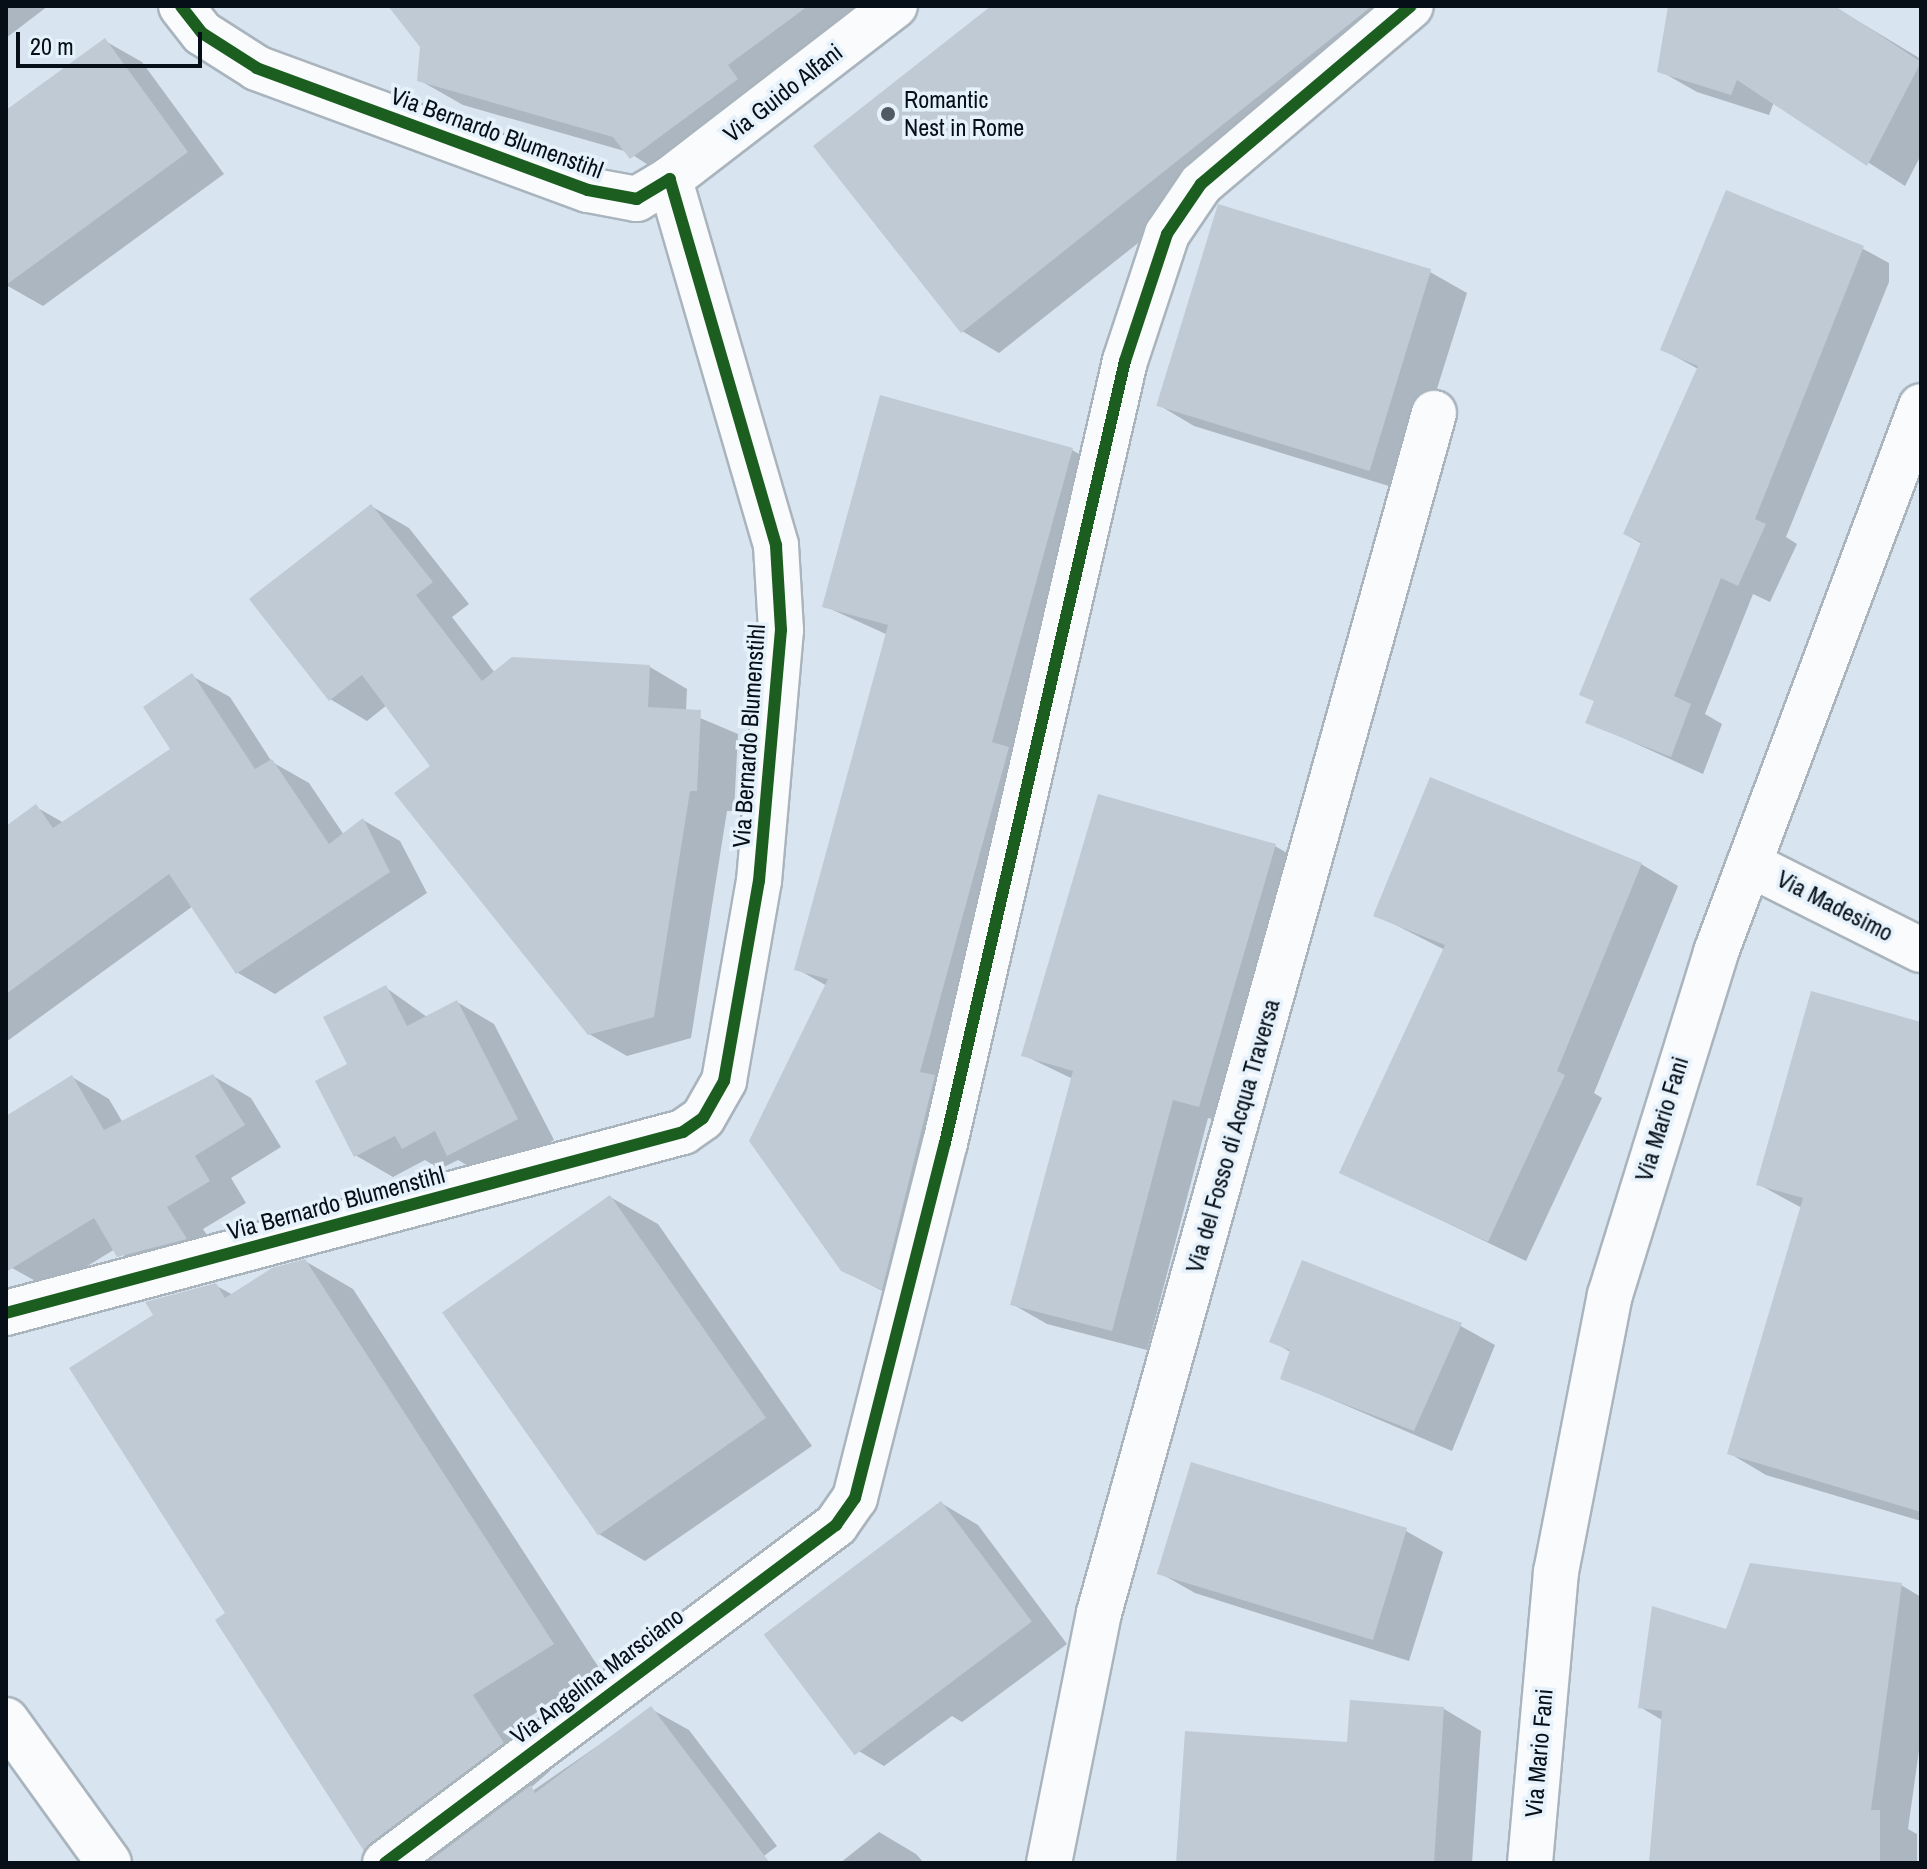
<!DOCTYPE html>
<style>
body{margin:0}
#map{position:relative;width:1927px;height:1869px;overflow:hidden;background:#d8e4f0;font-family:"Archivo Narrow",sans-serif}
div>[style]{position:absolute}
.shadow>*{inset:0;background:#0003}
.building>*{inset:0;background:#bfcad4;transform-origin:0 0}
.roads{filter:drop-shadow(2px 0 #a9b4bd) drop-shadow(-2px 0 #a9b4bd) drop-shadow(0 2px #a9b4bd) drop-shadow(0 -2px #a9b4bd)}
.street>*{height:44px;margin:-22px;padding:0 22px;transform-origin:22px;border-radius:22px;background:#f9fbfd}
.secondary>*{height:44px;margin:-22px;padding:0 22px;transform-origin:22px;border-radius:22px;background:#f9fbfd}
.cycleway>*{height:12px;margin:-6px;padding:0 6px;transform-origin:6px;border-radius:6px;background:#1b5e20}
.dots>*{width:22px;height:22px;translate:-50% -50%;box-sizing:border-box;border:4px solid #e5f1fb;border-radius:50%}
span{translate:-50% -50%;white-space:nowrap;text-align:center;line-height:1.15;-webkit-text-stroke:7px #e5f1fb;paint-order:stroke}
.street-label{font-size:24px;color:#060f18}
.poi-label{font-size:24px;color:#060f18}
.left{translate:0 -50%;text-align:left}
.frame{position:absolute;inset:0;border:8px solid #060f18;pointer-events:none}
.scale{position:absolute;left:16px;top:32px;width:186px;height:36px;box-sizing:border-box;border:4px solid #060f18;border-top:0;padding-left:10px;font-size:24px;line-height:28px;white-space:nowrap;color:#060f18;-webkit-text-stroke:6px #e5f1fb;paint-order:stroke}
</style>
<div id="map">
<div class="shadow">
<div style="clip-path:polygon(6px 6px,48px 6px,6px 38px)"></div>
<div style="clip-path:polygon(391px 6px,884px 6px,675px 182px,628px 152px,463px 105px,419px 80px,422px 47px)"></div>
<div style="clip-path:polygon(1000px 6px,1392px 6px,1380px 52px,999px 353px,962px 331px)"></div>
<div style="clip-path:polygon(1670px 6px,1833px 6px,1921px 59px,1921px 155px,1905px 186px,1774px 102px,1769px 115px,1697px 92px,1660px 71px)"></div>
<div style="clip-path:polygon(105px 41px,142px 62px,224px 174px,43px 306px,6px 285px,6px 112px)"></div>
<div style="clip-path:polygon(1856px 245px,1889px 263px,1889px 282px,1786px 537px,1797px 544px,1770px 602px,1753px 594px,1705px 714px,1722px 724px,1703px 774px,1588px 722px,1642px 544px,1625px 534px,1698px 369px,1662px 349px)"></div>
<div style="clip-path:polygon(1430px 272px,1467px 293px,1405px 491px,1194px 426px,1157px 404px)"></div>
<div style="clip-path:polygon(1072px 450px,1110px 471px,919px 1310px,842px 1270px,827px 986px,797px 969px,888px 635px,824px 606px)"></div>
<div style="clip-path:polygon(371px 506px,409px 528px,469px 604px,452px 617px,495px 673px,650px 667px,687px 689px,686px 712px,738px 734px,734px 811px,727px 811px,691px 1038px,627px 1056px,589px 1034px,433px 766px,387px 705px,367px 721px,330px 699px)"></div>
<div style="clip-path:polygon(192px 676px,230px 697px,272px 762px,309px 783px,344px 835px,363px 820px,400px 841px,427px 893px,275px 994px,238px 973px,193px 906px,6px 1042px,6px 829px,36px 807px,64px 823px,173px 749px)"></div>
<div style="clip-path:polygon(1275px 846px,1309px 866px,1234px 1125px,1208px 1118px,1147px 1350px,1047px 1324px,1012px 1304px,1073px 1079px,1023px 1055px)"></div>
<div style="clip-path:polygon(1641px 864px,1678px 886px,1594px 1093px,1602px 1098px,1526px 1261px,1341px 1172px,1445px 950px,1376px 915px)"></div>
<div style="clip-path:polygon(385px 987px,427px 1017px,457px 1002px,494px 1024px,554px 1140px,486px 1176px,458px 1160px,440px 1169px,425px 1160px,393px 1177px,355px 1155px,350px 1064px)"></div>
<div style="clip-path:polygon(1921px 1024px,1921px 1521px,1766px 1475px,1729px 1453px,1802px 1208px,1758px 1184px)"></div>
<div style="clip-path:polygon(213px 1076px,251px 1098px,281px 1147px,231px 1178px,246px 1203px,203px 1229px,223px 1260px,157px 1278px,115px 1249px,50px 1289px,12px 1268px,6px 1258px,6px 1118px,72px 1077px,109px 1099px,123px 1123px)"></div>
<div style="clip-path:polygon(610px 1197px,658px 1224px,812px 1446px,645px 1561px,597px 1533px)"></div>
<div style="clip-path:polygon(305px 1261px,353px 1289px,601px 1671px,520px 1723px,550px 1771px,505px 1810px,651px 1709px,689px 1730px,777px 1846px,755px 1863px,389px 1863px,365px 1849px,228px 1614px,215px 1285px,233px 1295px)"></div>
<div style="clip-path:polygon(1457px 1324px,1495px 1345px,1452px 1451px,1282px 1378px,1292px 1353px,1272px 1341px)"></div>
<div style="clip-path:polygon(941px 1503px,978px 1525px,1067px 1644px,962px 1722px,952px 1716px,884px 1766px,847px 1744px)"></div>
<div style="clip-path:polygon(1406px 1531px,1443px 1552px,1409px 1661px,1195px 1593px,1158px 1572px)"></div>
<div style="clip-path:polygon(1901px 1585px,1921px 1597px,1921px 1736px,1908px 1829px,1917px 1834px,1917px 1863px,1651px 1863px,1662px 1720px,1640px 1707px,1728px 1631px)"></div>
<div style="clip-path:polygon(1444px 1709px,1481px 1731px,1472px 1863px,1178px 1863px,1349px 1744px)"></div>
<div style="clip-path:polygon(879px 1832px,916px 1854px,924px 1863px,840px 1863px)"></div>
</div>
<div class="building">
<div style="clip-path:polygon(388px 6px,808px 6px,728px 65px,738px 79px,630px 159px,613px 137px,417px 81px,420px 47px)"></div>
<div style="clip-path:polygon(991px 6px,1372px 6px,961px 333px,813px 146px)"></div>
<div style="clip-path:polygon(1668px 6px,1835px 6px,1921px 62px,1867px 166px,1737px 80px,1731px 95px,1657px 72px)"></div>
<div style="clip-path:polygon(105px 38px,188px 152px,6px 285px,6px 110px)"></div>
<div style="clip-path:polygon(1726px 190px,1864px 246px,1755px 519px,1766px 524px,1738px 586px,1721px 578px,1674px 696px,1691px 704px,1671px 757px,1585px 723px,1594px 701px,1579px 695px,1641px 542px,1623px 534px,1698px 366px,1660px 350px)"></div>
<div style="left:1218px;top:204px;width:223px;height:211px;rotate:17deg"></div>
<div style="clip-path:polygon(880px 395px,1073px 448px,992px 742px,1009px 747px,920px 1072px,935px 1075px,882px 1290px,841px 1271px,749px 1141px,828px 979px,794px 970px,888px 625px,822px 607px)"></div>
<div style="clip-path:polygon(371px 504px,433px 582px,416px 595px,482px 681px,512px 657px,650px 665px,648px 707px,701px 710px,697px 791px,690px 791px,654px 1017px,588px 1035px,394px 793px,430px 766px,362px 675px,329px 701px,249px 599px)"></div>
<div style="clip-path:polygon(192px 673px,255px 769px,272px 759px,329px 844px,363px 818px,390px 872px,236px 974px,169px 874px,6px 994px,6px 826px,36px 804px,53px 828px,170px 749px,143px 707px)"></div>
<div style="clip-path:polygon(1430px 777px,1642px 863px,1557px 1071px,1565px 1075px,1488px 1242px,1339px 1173px,1445px 945px,1373px 916px)"></div>
<div style="clip-path:polygon(1098px 794px,1276px 844px,1199px 1107px,1173px 1100px,1112px 1331px,1010px 1305px,1073px 1071px,1021px 1056px)"></div>
<div style="clip-path:polygon(386px 985px,407px 1026px,457px 1000px,518px 1119px,447px 1156px,435px 1131px,402px 1149px,395px 1136px,354px 1157px,315px 1081px,347px 1064px,323px 1017px)"></div>
<div style="clip-path:polygon(1811px 991px,1921px 1022px,1921px 1512px,1727px 1454px,1803px 1198px,1756px 1185px)"></div>
<div style="clip-path:polygon(213px 1074px,245px 1125px,195px 1156px,210px 1181px,167px 1207px,187px 1239px,117px 1257px,94px 1218px,6px 1272px,6px 1116px,72px 1075px,104px 1130px)"></div>
<div style="left:610px;top:1195px;width:272px;height:205px;rotate:55deg"></div>
<div style="clip-path:polygon(305px 1259px,554px 1644px,473px 1695px,504px 1743px,364px 1851px,215px 1620px,225px 1613px,69px 1368px,153px 1315px,145px 1302px,216px 1283px,225px 1298px,272px 1268px)"></div>
<div style="clip-path:polygon(1302px 1260px,1462px 1323px,1414px 1431px,1280px 1379px,1290px 1350px,1269px 1342px)"></div>
<div style="left:1191px;top:1462px;width:226px;height:117px;rotate:17deg"></div>
<div style="left:941px;top:1501px;width:151px;height:222px;rotate:53deg"></div>
<div style="clip-path:polygon(1750px 1563px,1902px 1583px,1871px 1810px,1880px 1810px,1880px 1863px,1649px 1863px,1662px 1711px,1638px 1708px,1652px 1606px,1726px 1629px)"></div>
<div style="clip-path:polygon(1350px 1700px,1444px 1707px,1434px 1863px,1176px 1863px,1185px 1731px,1347px 1742px)"></div>
<div style="clip-path:polygon(651px 1706px,770px 1863px,427px 1863px,531px 1785px,535px 1793px)"></div>
</div>
<div class="roads">
<div class="street">
<div style="left:670px;top:179px;width:284px;rotate:-37.6deg"></div>
<div style="left:1749px;top:864px;width:192px;rotate:26.6deg"></div>
<div style="left:6px;top:1313px;width:701px;rotate:-14.97deg"></div>
<div style="left:683px;top:1132px;width:24px;rotate:-35deg"></div>
<div style="left:703px;top:1118px;width:43px;rotate:-60.4deg"></div>
<div style="left:724px;top:1081px;width:203px;rotate:-80.1deg"></div>
<div style="left:759px;top:881px;width:252px;rotate:-85deg"></div>
<div style="left:781px;top:630px;width:85px;rotate:-93.4deg"></div>
<div style="left:776px;top:545px;width:381px;rotate:-106.2deg"></div>
<div style="left:670px;top:179px;width:39px;rotate:149deg"></div>
<div style="left:637px;top:199px;width:50px;rotate:-169.6deg"></div>
<div style="left:588px;top:190px;width:353px;rotate:-159.8deg"></div>
<div style="left:257px;top:68px;width:65px;rotate:-147.5deg"></div>
<div style="left:202px;top:33px;width:34px;rotate:-128deg"></div>
<div style="left:385px;top:1863px;width:564px;rotate:-36.85deg"></div>
<div style="left:836px;top:1525px;width:33px;rotate:-55deg"></div>
<div style="left:855px;top:1498px;width:366px;rotate:-75.8deg"></div>
<div style="left:945px;top:1143px;width:802px;rotate:-77.04deg"></div>
<div style="left:1125px;top:361px;width:134px;rotate:-71.7deg"></div>
<div style="left:1167px;top:234px;width:60px;rotate:-55.8deg"></div>
<div style="left:1201px;top:184px;width:275px;rotate:-40.3deg"></div>
<div style="left:1049px;top:1863px;width:255px;rotate:-78.7deg"></div>
<div style="left:1099px;top:1613px;width:1246px;rotate:-74.4deg"></div>
</div>
<div class="secondary">
<div style="left:6px;top:1720px;width:176px;rotate:54.2deg"></div>
<div style="left:1530px;top:1863px;width:292px;rotate:-84.9deg"></div>
<div style="left:1556px;top:1572px;width:282px;rotate:-79deg"></div>
<div style="left:1610px;top:1295px;width:359px;rotate:-72.8deg"></div>
<div style="left:1716px;top:952px;width:583px;rotate:-69.42deg"></div>
</div>
</div>
<div class="cycleway">
<div style="left:6px;top:1313px;width:701px;rotate:-14.97deg"></div>
<div style="left:683px;top:1132px;width:24px;rotate:-35deg"></div>
<div style="left:703px;top:1118px;width:43px;rotate:-60.4deg"></div>
<div style="left:724px;top:1081px;width:203px;rotate:-80.1deg"></div>
<div style="left:759px;top:881px;width:252px;rotate:-85deg"></div>
<div style="left:781px;top:630px;width:85px;rotate:-93.4deg"></div>
<div style="left:776px;top:545px;width:381px;rotate:-106.2deg"></div>
<div style="left:670px;top:179px;width:39px;rotate:149deg"></div>
<div style="left:637px;top:199px;width:50px;rotate:-169.6deg"></div>
<div style="left:588px;top:190px;width:353px;rotate:-159.8deg"></div>
<div style="left:257px;top:68px;width:65px;rotate:-147.5deg"></div>
<div style="left:202px;top:33px;width:34px;rotate:-128deg"></div>
<div style="left:385px;top:1863px;width:564px;rotate:-36.85deg"></div>
<div style="left:836px;top:1525px;width:33px;rotate:-55deg"></div>
<div style="left:855px;top:1498px;width:366px;rotate:-75.8deg"></div>
<div style="left:945px;top:1143px;width:802px;rotate:-77.04deg"></div>
<div style="left:1125px;top:361px;width:134px;rotate:-71.7deg"></div>
<div style="left:1167px;top:234px;width:60px;rotate:-55.8deg"></div>
<div style="left:1201px;top:184px;width:275px;rotate:-40.3deg"></div>
</div>
<div class="dots">
<div style="left:888px;top:114px;background:#505a64"></div>
</div>
<div class="street-label">
<span style="left:783px;top:93px;rotate:-38deg">Via Guido Alfani</span>
<span style="left:497px;top:133px;rotate:20deg">Via Bernardo Blumenstihl</span>
<span style="left:749px;top:736px;rotate:-86deg">Via Bernardo Blumenstihl</span>
<span style="left:1835px;top:906px;rotate:27deg">Via Madesimo</span>
<span style="left:1662px;top:1119px;rotate:-73deg">Via Mario Fani</span>
<span style="left:1233px;top:1136px;rotate:-74deg">Via del Fosso di Acqua Traversa</span>
<span style="left:336px;top:1203px;rotate:-15deg">Via Bernardo Blumenstihl</span>
<span style="left:597px;top:1676px;rotate:-37deg">Via Angelina Marsciano</span>
<span style="left:1539px;top:1753px;rotate:-85deg">Via Mario Fani</span>
</div>
<div class="poi-label">
<span class="left" style="left:904px;top:114px">Romantic<br>Nest in Rome</span>
</div>
<div class="frame"></div>
<div class="scale">20 m</div>
</div>
